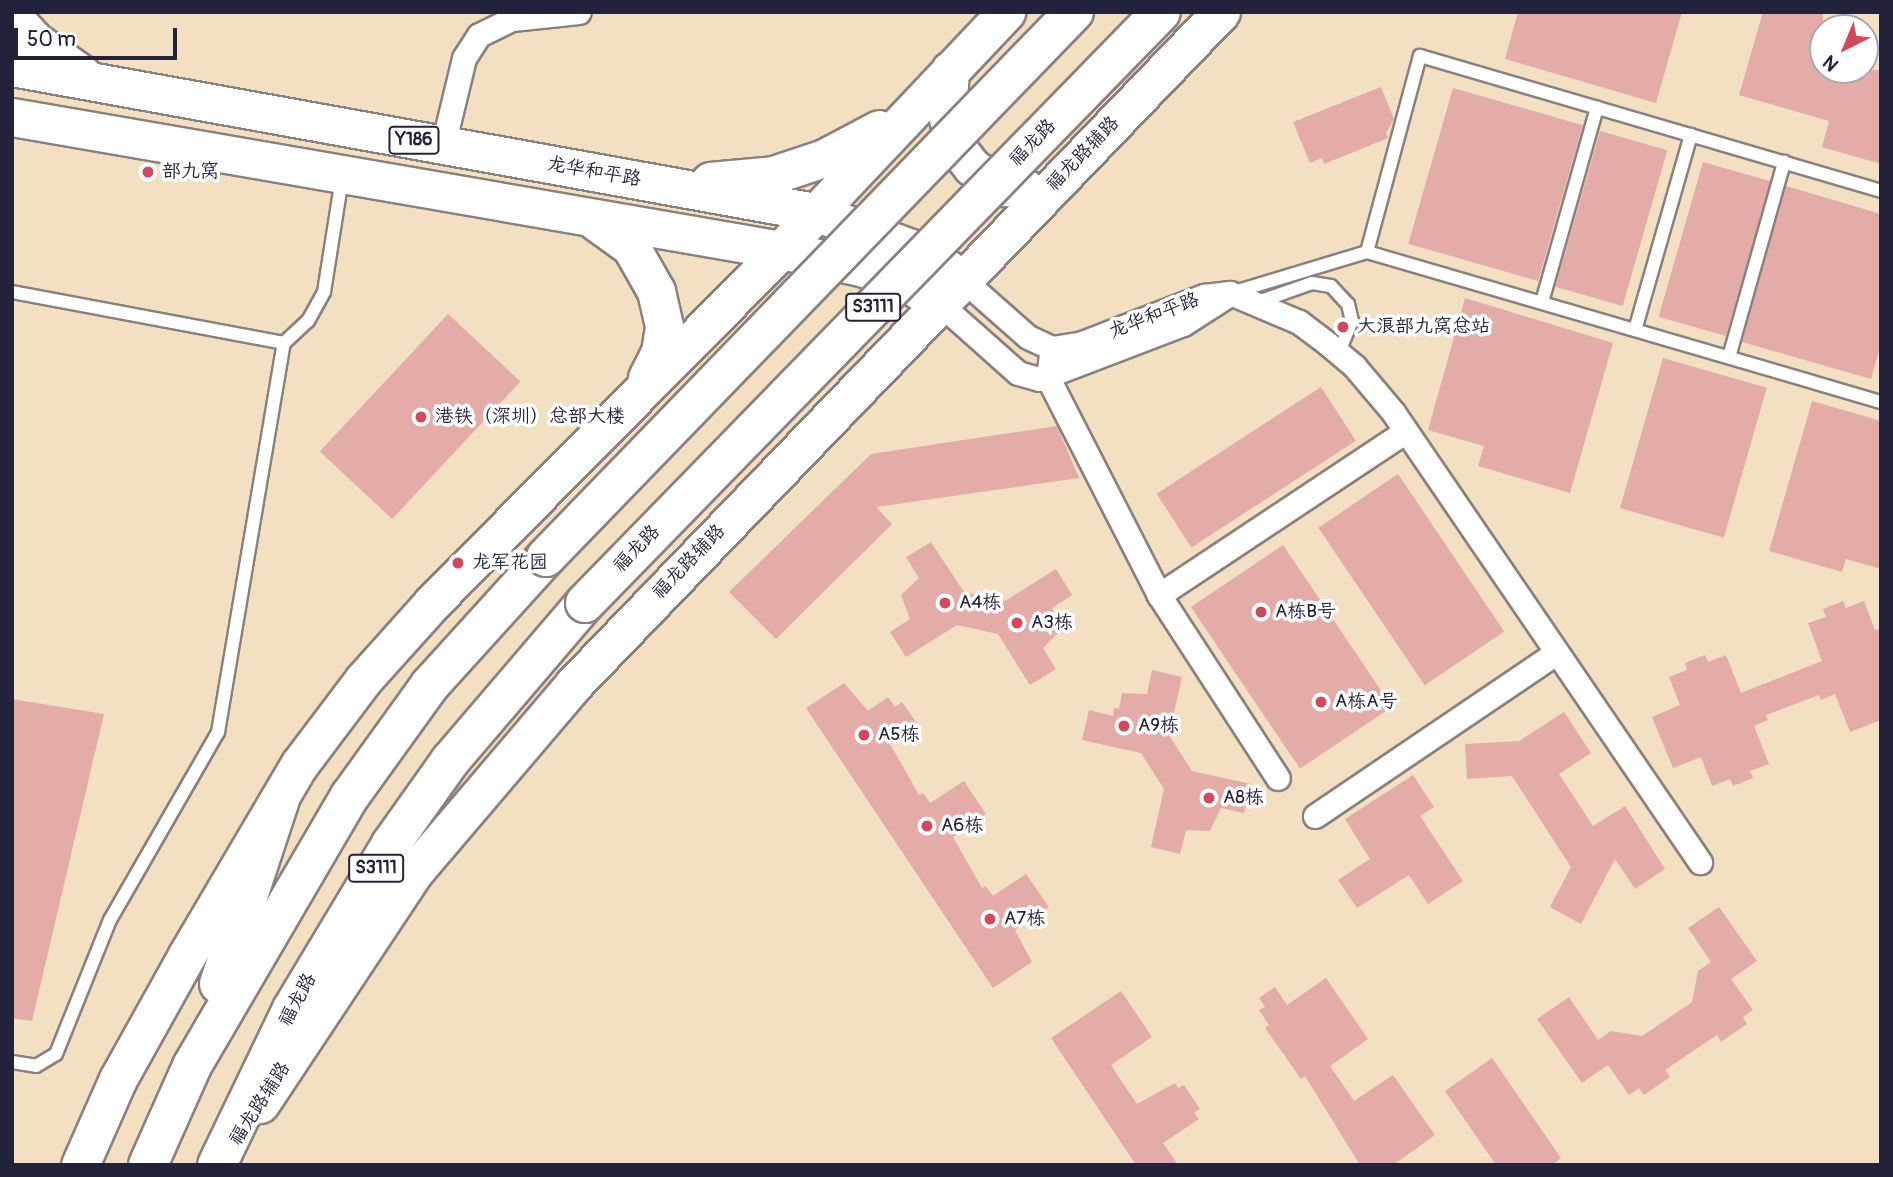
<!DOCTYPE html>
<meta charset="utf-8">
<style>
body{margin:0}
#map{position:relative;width:1893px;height:1177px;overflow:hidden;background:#f3dfc2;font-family:Pangolin,"LXGW WenKai TC",sans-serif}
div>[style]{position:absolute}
.building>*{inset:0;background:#e3aca8;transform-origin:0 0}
.roads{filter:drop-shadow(2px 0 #8a807e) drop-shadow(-2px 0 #8a807e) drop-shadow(0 2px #8a807e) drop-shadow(0 -2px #8a807e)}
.lane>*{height:12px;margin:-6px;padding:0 6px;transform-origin:6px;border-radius:6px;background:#fff}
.street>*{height:23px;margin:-11.5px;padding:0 11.5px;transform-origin:11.5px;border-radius:11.5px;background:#fff}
.primary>*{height:37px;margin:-18.5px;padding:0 18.5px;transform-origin:18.5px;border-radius:18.5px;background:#fff}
.highway>*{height:38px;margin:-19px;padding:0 19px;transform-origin:19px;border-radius:19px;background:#fff}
.bridges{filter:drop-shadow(2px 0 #8a807e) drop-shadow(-2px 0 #8a807e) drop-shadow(0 2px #8a807e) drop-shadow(0 -2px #8a807e)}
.highway-bridge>*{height:38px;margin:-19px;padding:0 19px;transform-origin:19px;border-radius:19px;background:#fff}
.dots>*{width:19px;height:19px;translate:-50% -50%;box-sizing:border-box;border:4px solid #fff;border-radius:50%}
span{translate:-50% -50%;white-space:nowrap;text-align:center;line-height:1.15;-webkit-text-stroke:7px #fff;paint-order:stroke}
.shield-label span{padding:2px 5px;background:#fff;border:2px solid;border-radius:5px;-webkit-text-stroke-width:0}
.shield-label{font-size:18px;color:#22223b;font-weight:700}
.street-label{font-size:19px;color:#22223b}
.poi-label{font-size:19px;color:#22223b}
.left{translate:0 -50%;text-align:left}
.frame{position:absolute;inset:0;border:14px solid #22223b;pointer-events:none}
.north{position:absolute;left:1809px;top:14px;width:70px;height:70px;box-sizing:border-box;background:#fff;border:2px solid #a7a7b1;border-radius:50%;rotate:223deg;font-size:19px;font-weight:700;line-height:28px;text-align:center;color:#22223b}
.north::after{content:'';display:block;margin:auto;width:24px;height:32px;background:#d1495b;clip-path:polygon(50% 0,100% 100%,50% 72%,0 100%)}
.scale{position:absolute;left:14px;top:28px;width:163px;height:32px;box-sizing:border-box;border:4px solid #22223b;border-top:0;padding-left:9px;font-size:21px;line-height:24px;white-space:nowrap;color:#22223b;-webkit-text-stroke:5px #fff;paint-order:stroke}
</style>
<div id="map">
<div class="building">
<div style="clip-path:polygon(1518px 12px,1682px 12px,1656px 103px,1505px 59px)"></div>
<div style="clip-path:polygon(1763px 12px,1823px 12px,1823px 70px,1881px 70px,1881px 164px,1822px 147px,1829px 121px,1739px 95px)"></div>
<div style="clip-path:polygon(1381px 87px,1394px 119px,1386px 133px,1388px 138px,1324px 164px,1322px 158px,1310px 163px,1293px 122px)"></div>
<div style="left:1453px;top:88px;width:135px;height:162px;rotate:16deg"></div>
<div style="left:1600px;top:131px;width:70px;height:162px;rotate:16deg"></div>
<div style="left:1703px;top:162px;width:70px;height:161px;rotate:16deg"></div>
<div style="clip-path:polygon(1786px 186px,1881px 214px,1881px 344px,1871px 379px,1742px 342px)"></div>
<div style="clip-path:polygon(1465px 298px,1613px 343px,1570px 493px,1478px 466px,1484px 446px,1428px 430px)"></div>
<div style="left:448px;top:314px;width:99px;height:188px;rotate:43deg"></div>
<div style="left:1663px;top:358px;width:108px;height:156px;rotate:16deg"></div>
<div style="left:1321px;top:387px;width:64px;height:196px;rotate:57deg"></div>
<div style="clip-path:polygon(1812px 401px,1881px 421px,1881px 569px,1846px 559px,1842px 572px,1769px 551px)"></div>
<div style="clip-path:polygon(1057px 426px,1079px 478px,876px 507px,892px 524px,776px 639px,729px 592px,871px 454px)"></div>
<div style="left:1398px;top:474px;width:190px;height:96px;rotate:56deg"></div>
<div style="clip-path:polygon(931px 542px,964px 592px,1005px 601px,1056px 569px,1072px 595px,1052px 608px,1055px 614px,1051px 617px,1060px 631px,1043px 648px,1056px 669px,1030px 685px,998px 634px,957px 625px,906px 657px,890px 632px,910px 619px,901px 595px,919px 578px,906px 557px)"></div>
<div style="left:1283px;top:545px;width:195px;height:111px;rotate:56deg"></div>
<div style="clip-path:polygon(1843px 601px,1846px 608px,1864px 601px,1875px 630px,1881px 628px,1881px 720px,1850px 732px,1835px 694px,1821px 700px,1819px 695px,1766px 715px,1768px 720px,1754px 726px,1769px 764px,1750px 771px,1753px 778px,1733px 786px,1730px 779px,1712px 786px,1701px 757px,1673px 768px,1652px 717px,1680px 705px,1669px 677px,1687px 670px,1685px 663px,1705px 655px,1708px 662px,1726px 655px,1741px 693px,1822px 661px,1808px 623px,1826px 617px,1823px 609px)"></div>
<div style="clip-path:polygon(1152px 670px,1182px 677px,1169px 735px,1192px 771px,1251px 784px,1244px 813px,1221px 808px,1210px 831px,1186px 830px,1180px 854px,1151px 847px,1164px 789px,1141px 753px,1082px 740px,1089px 710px,1113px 716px,1114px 708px,1119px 709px,1122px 693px,1147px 694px)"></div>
<div style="clip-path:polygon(844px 683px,868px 711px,888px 697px,895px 707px,902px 702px,918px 725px,890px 744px,919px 795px,923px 793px,930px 803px,964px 781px,986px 814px,953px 837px,982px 888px,986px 886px,993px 896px,1026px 874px,1049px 907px,1015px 930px,1032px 962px,993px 988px,806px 708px)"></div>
<div style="clip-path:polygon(12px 699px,104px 714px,32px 1021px,12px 1018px)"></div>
<div style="clip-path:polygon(1564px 712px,1591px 753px,1559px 774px,1593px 826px,1625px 806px,1665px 869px,1635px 889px,1615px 859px,1581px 924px,1550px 907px,1571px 867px,1512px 776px,1467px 779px,1465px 744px,1519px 741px)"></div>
<div style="clip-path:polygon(1413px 775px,1434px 807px,1420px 816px,1463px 881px,1428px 904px,1409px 875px,1357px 908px,1338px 880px,1370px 859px,1345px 819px)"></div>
<div style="clip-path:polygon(1719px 907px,1757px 961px,1731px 979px,1753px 1010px,1743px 1017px,1747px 1024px,1721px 1042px,1717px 1035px,1687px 1055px,1665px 1070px,1670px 1077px,1644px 1095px,1639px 1088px,1629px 1095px,1608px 1065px,1582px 1083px,1537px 1019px,1569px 997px,1598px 1040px,1611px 1031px,1642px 1036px,1692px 1002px,1698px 971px,1711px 962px,1688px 928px)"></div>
<div style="clip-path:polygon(1326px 978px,1368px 1039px,1330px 1066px,1354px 1101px,1393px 1075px,1435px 1135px,1393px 1165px,1360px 1165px,1305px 1076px,1301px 1079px,1265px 1028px,1269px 1025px,1259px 1010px,1265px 1007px,1259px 998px,1275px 987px,1287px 1005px)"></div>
<div style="clip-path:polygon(1121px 991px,1152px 1037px,1111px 1065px,1118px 1076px,1137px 1104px,1175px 1083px,1178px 1088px,1184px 1085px,1200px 1109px,1194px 1113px,1199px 1119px,1163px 1143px,1178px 1165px,1136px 1165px,1051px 1038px)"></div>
<div style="clip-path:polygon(1492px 1058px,1561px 1158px,1552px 1165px,1496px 1165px,1445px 1091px)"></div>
</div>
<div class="roads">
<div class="lane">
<div style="left:1367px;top:252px;width:203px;rotate:-74.9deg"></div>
<div style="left:1420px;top:56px;width:480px;rotate:16.3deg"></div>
<div style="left:12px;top:292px;width:277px;rotate:10.6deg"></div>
<div style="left:1231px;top:293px;width:142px;rotate:-16.8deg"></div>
<div style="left:1367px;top:252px;width:535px;rotate:16.27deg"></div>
<div style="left:1258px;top:302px;width:57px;rotate:-19.4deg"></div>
<div style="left:1312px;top:283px;width:19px;rotate:9deg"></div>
<div style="left:1331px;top:286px;width:25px;rotate:47deg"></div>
<div style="left:1348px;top:304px;width:17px;rotate:77deg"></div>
<div style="left:1352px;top:321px;width:25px;rotate:113deg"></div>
<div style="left:1342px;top:344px;width:14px;rotate:180deg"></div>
<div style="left:1542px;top:302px;width:202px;rotate:-74.2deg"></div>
<div style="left:1635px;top:330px;width:203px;rotate:-74deg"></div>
<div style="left:1729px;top:357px;width:203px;rotate:-74.2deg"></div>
<div style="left:12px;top:1062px;width:24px;rotate:9deg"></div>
<div style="left:36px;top:1066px;width:23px;rotate:-31deg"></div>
<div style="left:56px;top:1054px;width:144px;rotate:-68.1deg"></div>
<div style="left:110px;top:920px;width:217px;rotate:-60.1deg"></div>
<div style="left:218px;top:732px;width:395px;rotate:-80.4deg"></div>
<div style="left:284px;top:343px;width:33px;rotate:-43deg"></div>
<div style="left:308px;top:321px;width:33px;rotate:-61deg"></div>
<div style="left:324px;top:292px;width:115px;rotate:-81deg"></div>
</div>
<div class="street">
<div style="left:443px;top:145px;width:89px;rotate:-76.4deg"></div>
<div style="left:464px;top:58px;width:27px;rotate:-57deg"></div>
<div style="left:479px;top:35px;width:37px;rotate:-26deg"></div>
<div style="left:512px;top:19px;width:67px;rotate:-6deg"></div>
<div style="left:961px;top:278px;width:89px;rotate:41.4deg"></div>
<div style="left:1028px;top:337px;width:26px;rotate:25deg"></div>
<div style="left:1052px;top:348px;width:30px;rotate:-9deg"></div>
<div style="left:1082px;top:343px;width:131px;rotate:-21.1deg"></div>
<div style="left:1204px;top:296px;width:26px;rotate:-7deg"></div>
<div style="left:1230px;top:293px;width:75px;rotate:22.8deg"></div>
<div style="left:1299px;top:322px;width:36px;rotate:37deg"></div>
<div style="left:1328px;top:344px;width:35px;rotate:40deg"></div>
<div style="left:1355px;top:367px;width:59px;rotate:49.8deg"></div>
<div style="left:1393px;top:412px;width:545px;rotate:55.7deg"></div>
<div style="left:938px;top:302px;width:107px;rotate:41.6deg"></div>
<div style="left:1018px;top:373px;width:22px;rotate:16deg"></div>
<div style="left:1039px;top:379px;width:154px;rotate:-20.9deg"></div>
<div style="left:1183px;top:324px;width:50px;rotate:-32.7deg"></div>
<div style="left:1052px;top:348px;width:30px;rotate:98deg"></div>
<div style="left:1048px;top:378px;width:244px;rotate:62.9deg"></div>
<div style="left:1159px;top:595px;width:218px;rotate:57deg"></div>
<div style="left:1159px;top:595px;width:296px;rotate:-33.6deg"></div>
<div style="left:1315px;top:816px;width:291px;rotate:-34.1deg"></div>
</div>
<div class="primary">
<div style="left:12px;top:16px;width:34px;rotate:47deg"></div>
<div style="left:35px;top:41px;width:57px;rotate:35.1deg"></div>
<div style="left:12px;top:67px;width:816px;rotate:10.24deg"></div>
<div style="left:815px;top:212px;width:103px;rotate:20.6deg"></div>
<div style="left:911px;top:248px;width:43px;rotate:29.6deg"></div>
<div style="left:950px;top:70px;width:44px;rotate:93.9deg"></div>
<div style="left:947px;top:114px;width:31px;rotate:77deg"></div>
<div style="left:954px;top:144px;width:29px;rotate:52deg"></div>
<div style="left:972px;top:167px;width:36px;rotate:34deg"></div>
<div style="left:1002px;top:187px;width:23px;rotate:2deg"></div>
<div style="left:12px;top:117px;width:780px;rotate:9.81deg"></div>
<div style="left:781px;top:250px;width:81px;rotate:12.1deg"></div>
<div style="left:860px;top:267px;width:49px;rotate:17.7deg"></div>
<div style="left:907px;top:282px;width:19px;rotate:35deg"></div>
<div style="left:710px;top:181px;width:63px;rotate:-5.4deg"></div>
<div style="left:773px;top:175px;width:54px;rotate:-18.4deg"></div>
<div style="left:824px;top:158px;width:62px;rotate:-27.8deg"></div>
<div style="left:595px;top:221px;width:44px;rotate:35.8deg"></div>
<div style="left:631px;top:247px;width:51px;rotate:60.4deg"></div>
<div style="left:656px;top:291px;width:37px;rotate:77deg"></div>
<div style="left:664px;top:327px;width:25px;rotate:99deg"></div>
<div style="left:660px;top:352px;width:29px;rotate:117deg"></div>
<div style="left:260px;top:1104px;width:280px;rotate:-56.4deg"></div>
<div style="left:415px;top:871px;width:245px;rotate:-49.6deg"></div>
<div style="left:574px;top:684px;width:933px;rotate:-46.09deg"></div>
<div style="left:80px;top:1165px;width:94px;rotate:-66.2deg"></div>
<div style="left:118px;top:1079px;width:142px;rotate:-60.9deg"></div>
<div style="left:187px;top:955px;width:221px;rotate:-59.5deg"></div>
<div style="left:299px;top:765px;width:106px;rotate:-53deg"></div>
<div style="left:363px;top:680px;width:103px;rotate:-48.1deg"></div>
<div style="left:432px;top:603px;width:496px;rotate:-45.3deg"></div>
<div style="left:781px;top:250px;width:328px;rotate:-46.6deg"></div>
</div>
<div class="highway">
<div style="left:219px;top:984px;width:194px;rotate:-71.7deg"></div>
<div style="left:148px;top:1165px;width:108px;rotate:-66deg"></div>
<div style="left:192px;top:1066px;width:313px;rotate:-59.7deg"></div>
<div style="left:350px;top:796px;width:137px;rotate:-54.2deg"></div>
<div style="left:430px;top:685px;width:173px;rotate:-47.8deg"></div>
<div style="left:217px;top:1165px;width:173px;rotate:-64.3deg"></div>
<div style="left:292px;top:1009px;width:192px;rotate:-59deg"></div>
<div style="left:391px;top:844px;width:102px;rotate:-54.6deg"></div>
<div style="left:450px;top:761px;width:208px;rotate:-49.5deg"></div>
</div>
</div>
<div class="bridges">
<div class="highway-bridge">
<div style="left:546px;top:557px;width:759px;rotate:-45.91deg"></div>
<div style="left:585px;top:603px;width:825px;rotate:-45.74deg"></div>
</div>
</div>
<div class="dots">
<div style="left:148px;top:172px;background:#d1495b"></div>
<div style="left:1343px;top:327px;background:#d1495b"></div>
<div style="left:421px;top:417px;background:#d1495b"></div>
<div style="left:458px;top:563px;background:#d1495b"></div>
<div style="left:945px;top:603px;background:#d1495b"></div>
<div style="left:1261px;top:612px;background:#d1495b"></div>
<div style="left:1017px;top:623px;background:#d1495b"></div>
<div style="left:1321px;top:702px;background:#d1495b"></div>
<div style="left:1124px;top:726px;background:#d1495b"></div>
<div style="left:864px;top:735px;background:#d1495b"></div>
<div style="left:1209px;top:798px;background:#d1495b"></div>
<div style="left:927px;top:826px;background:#d1495b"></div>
<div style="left:990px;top:919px;background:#d1495b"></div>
</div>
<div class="shield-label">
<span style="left:414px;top:140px">Y186</span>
<span style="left:873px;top:307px">S3111</span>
<span style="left:376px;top:868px">S3111</span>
</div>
<div class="street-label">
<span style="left:1033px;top:143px;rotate:-46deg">福龙路</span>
<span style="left:1083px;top:154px;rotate:-46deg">福龙路辅路</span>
<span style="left:594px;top:172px;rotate:10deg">龙华和平路</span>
<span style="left:1154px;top:316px;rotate:-21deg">龙华和平路</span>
<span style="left:637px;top:549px;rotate:-46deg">福龙路</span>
<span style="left:689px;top:562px;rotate:-46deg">福龙路辅路</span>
<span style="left:298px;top:1000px;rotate:-62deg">福龙路</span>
<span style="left:260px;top:1104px;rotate:-57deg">福龙路辅路</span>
</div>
<div class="poi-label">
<span class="left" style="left:162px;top:172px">部九窝</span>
<span class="left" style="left:1357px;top:327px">大浪部九窝总站</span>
<span class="left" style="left:435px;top:417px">港铁（深圳）总部大楼</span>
<span class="left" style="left:472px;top:563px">龙军花园</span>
<span class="left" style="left:959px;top:603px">A4栋</span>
<span class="left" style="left:1275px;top:612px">A栋B号</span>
<span class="left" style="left:1031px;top:623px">A3栋</span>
<span class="left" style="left:1335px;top:702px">A栋A号</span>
<span class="left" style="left:1138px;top:726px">A9栋</span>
<span class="left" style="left:878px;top:735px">A5栋</span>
<span class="left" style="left:1223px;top:798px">A8栋</span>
<span class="left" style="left:941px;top:826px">A6栋</span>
<span class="left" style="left:1004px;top:919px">A7栋</span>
</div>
<div class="frame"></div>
<div class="north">N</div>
<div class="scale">50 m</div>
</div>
